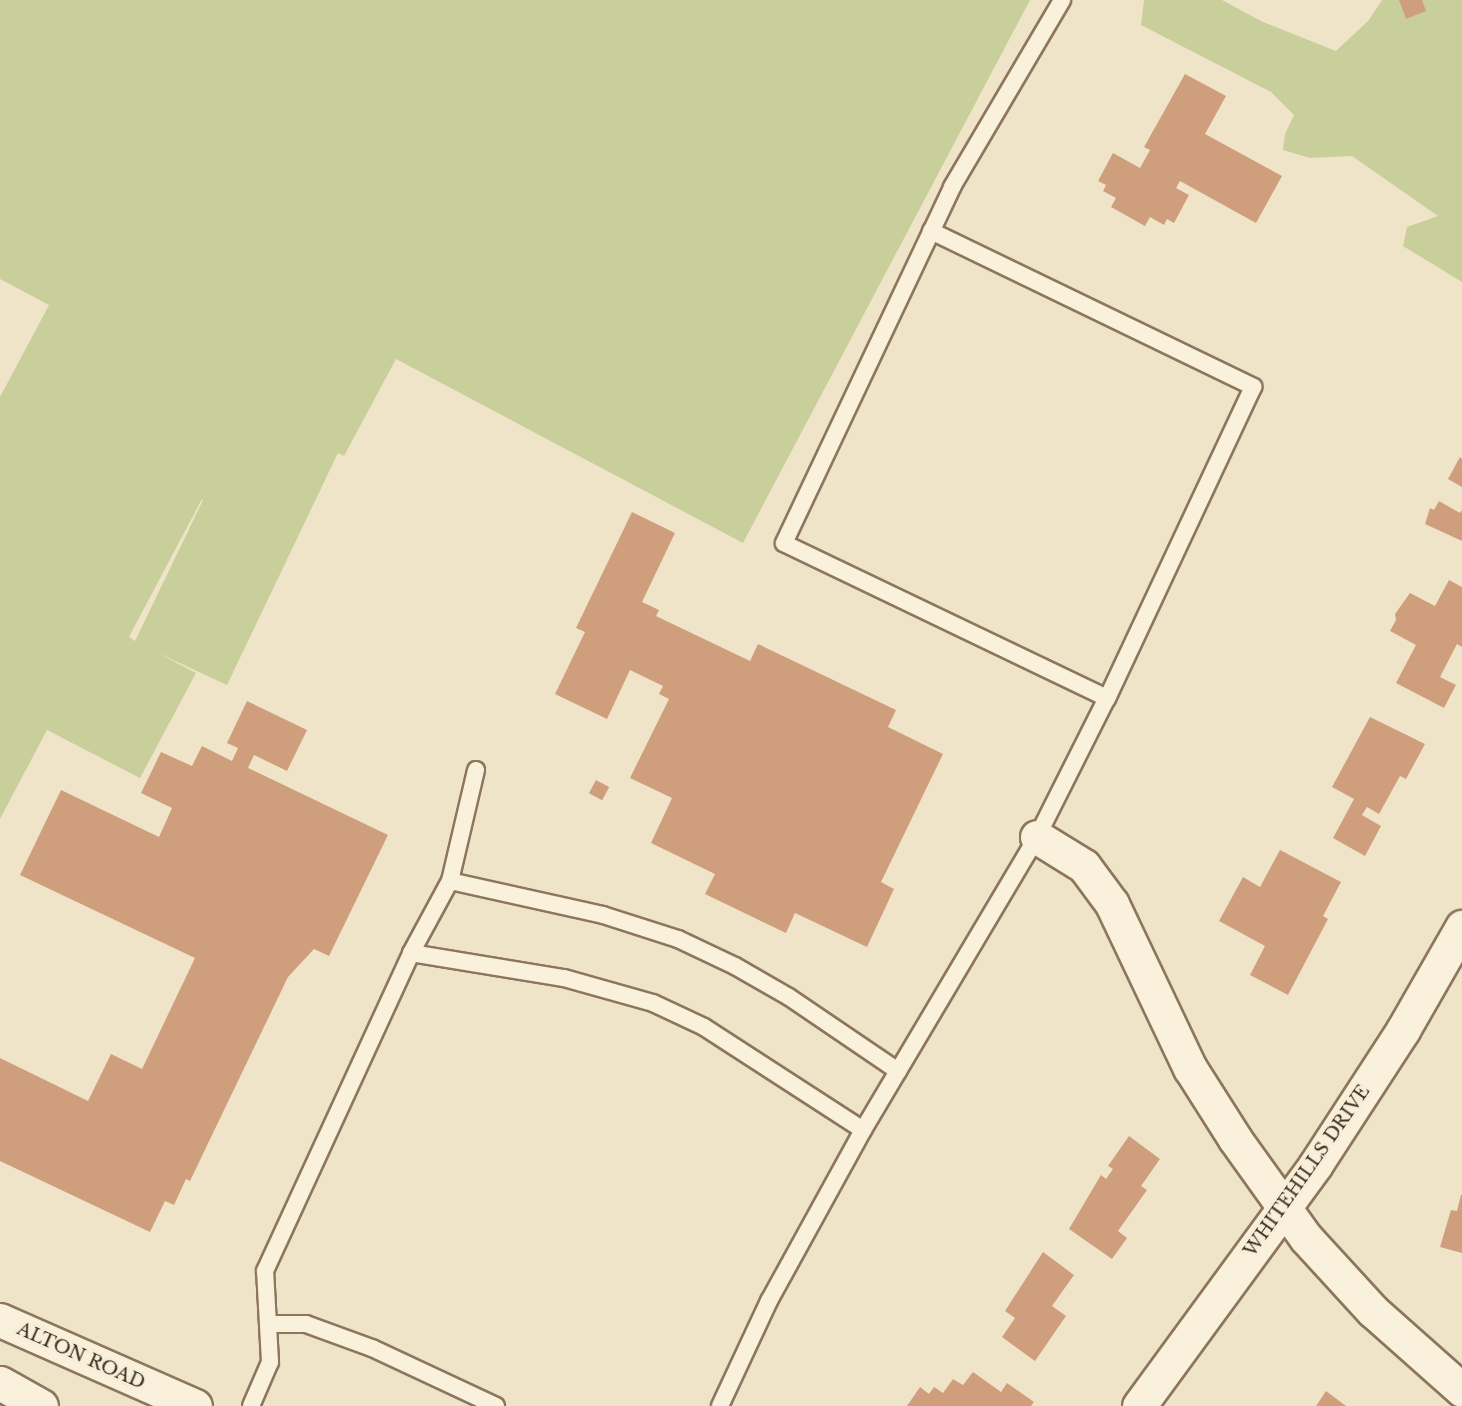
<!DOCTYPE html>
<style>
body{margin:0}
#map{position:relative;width:1462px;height:1406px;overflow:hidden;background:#f0e4c8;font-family:"Libre Baskerville",serif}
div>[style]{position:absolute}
.green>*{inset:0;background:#c9cf9b}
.building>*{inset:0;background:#cf9f7d;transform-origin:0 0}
.roads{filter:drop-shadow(2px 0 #8d765c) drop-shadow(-2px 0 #8d765c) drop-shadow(0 2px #8d765c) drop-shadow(0 -2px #8d765c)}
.service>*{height:16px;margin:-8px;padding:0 8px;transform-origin:8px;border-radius:8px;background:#faf1dc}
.minor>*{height:33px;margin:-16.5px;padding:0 16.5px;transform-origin:16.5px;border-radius:16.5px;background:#faf1dc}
.tertiary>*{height:33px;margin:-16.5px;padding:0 16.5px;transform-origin:16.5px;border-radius:16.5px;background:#faf1dc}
span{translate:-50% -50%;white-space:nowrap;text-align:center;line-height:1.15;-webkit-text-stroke:6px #f7eed8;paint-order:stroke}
.street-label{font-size:18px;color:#3d2e20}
</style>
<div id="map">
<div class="green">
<div style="clip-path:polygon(evenodd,0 0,1030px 0,743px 543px,396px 359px,344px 456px,338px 453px,227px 685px,158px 653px,196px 673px,140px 778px,47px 730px,0 819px,0 397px,49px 305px,0 279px,0 0,202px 499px,203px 500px,135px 641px,129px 637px,202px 499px)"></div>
<div style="clip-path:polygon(1144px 0,1222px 0,1263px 22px,1336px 51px,1369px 20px,1382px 0,1462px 0,1462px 282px,1403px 246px,1407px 227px,1438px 216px,1352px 156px,1310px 158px,1283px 150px,1285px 134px,1294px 115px,1271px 92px,1141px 25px)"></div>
</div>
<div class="building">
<div style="clip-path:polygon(1399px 0,1422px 0,1426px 11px,1406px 19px)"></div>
<div style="clip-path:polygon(1185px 74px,1226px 96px,1205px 134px,1282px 176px,1256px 223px,1180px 181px,1176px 188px,1189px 195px,1174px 223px,1167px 219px,1164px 225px,1150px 217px,1145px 226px,1111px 207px,1116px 198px,1103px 191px,1106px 185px,1098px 181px,1113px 153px,1140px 168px,1150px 150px,1144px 147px)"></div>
<div style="clip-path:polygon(1460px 457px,1462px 459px,1462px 487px,1448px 479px)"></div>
<div style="clip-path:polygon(1439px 501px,1460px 513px,1462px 510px,1462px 541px,1425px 524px,1430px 508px,1434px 510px)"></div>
<div style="clip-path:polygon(632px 512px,675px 533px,642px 602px,659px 610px,656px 616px,750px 661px,758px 644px,896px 710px,888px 727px,943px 754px,881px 882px,894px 889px,867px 947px,795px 913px,786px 933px,705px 894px,715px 874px,651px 843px,672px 798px,630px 778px,669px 699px,659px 694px,663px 686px,630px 670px,607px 719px,555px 694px,585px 632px,576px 628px)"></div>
<div style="clip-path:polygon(1449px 580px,1462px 587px,1462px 647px,1457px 644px,1440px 677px,1456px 685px,1444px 708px,1396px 683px,1416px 645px,1390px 631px,1396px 620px,1395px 614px,1410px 593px,1435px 606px)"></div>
<div style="clip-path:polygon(247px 701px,307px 730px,287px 771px,254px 755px,248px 768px,388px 835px,329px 956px,314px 949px,288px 977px,190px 1181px,186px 1179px,174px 1205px,165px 1201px,150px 1232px,0 1161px,0 1058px,88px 1101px,111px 1054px,142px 1069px,195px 958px,20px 875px,61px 790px,159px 837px,172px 808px,141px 793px,161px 752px,192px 766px,202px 746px,232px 761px,238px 748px,227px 743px)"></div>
<div style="clip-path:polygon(1370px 717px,1425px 744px,1406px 779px,1400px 776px,1379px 814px,1367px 807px,1362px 815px,1381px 826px,1365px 856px,1333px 838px,1354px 799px,1332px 787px)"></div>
<div style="left:596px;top:780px;width:15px;height:15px;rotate:28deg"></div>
<div style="clip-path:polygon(1280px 850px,1341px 882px,1323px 916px,1328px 919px,1288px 995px,1250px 975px,1265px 946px,1219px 921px,1243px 877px,1260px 887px)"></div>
<div style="clip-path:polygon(1129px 1136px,1160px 1159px,1141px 1186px,1147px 1190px,1118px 1231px,1127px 1238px,1112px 1259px,1069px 1229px,1101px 1175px,1106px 1179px,1113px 1169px,1108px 1166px)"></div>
<div style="clip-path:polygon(1461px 1195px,1462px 1195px,1462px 1253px,1440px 1247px,1451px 1210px,1457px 1211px)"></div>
<div style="clip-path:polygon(1043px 1252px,1074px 1275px,1052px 1306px,1066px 1316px,1035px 1361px,1002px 1337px,1015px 1318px,1005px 1311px)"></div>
<div style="clip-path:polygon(973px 1372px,1001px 1392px,1007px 1383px,1034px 1402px,1031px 1406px,907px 1406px,920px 1387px,929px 1394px,934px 1387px,943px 1393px,953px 1379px,963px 1385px)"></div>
<div style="clip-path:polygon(1326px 1391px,1346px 1406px,1316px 1406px)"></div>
</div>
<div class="roads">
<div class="service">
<div style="left:931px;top:231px;width:358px;rotate:25.8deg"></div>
<div style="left:1253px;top:387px;width:344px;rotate:115.1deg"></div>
<div style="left:450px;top:881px;width:157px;rotate:12.5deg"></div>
<div style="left:603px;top:915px;width:79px;rotate:17.7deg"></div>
<div style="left:678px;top:939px;width:63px;rotate:25.3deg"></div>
<div style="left:735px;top:966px;width:62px;rotate:29.9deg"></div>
<div style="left:789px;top:997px;width:132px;rotate:34.2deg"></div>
<div style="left:411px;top:953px;width:155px;rotate:9.3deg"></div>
<div style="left:564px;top:978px;width:92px;rotate:15.7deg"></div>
<div style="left:653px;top:1003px;width:56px;rotate:25.2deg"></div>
<div style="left:704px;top:1027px;width:189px;rotate:32.9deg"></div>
<div style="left:268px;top:1324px;width:38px"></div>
<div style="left:306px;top:1324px;width:70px;rotate:20deg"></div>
<div style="left:372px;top:1348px;width:137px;rotate:25.1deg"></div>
<div style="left:251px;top:1406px;width:48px;rotate:-66.6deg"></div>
<div style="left:270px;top:1362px;width:91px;rotate:-93.1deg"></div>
<div style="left:265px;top:1271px;width:350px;rotate:-65.3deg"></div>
<div style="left:411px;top:953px;width:82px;rotate:-61.6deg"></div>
<div style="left:450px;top:881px;width:114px;rotate:-76.8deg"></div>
<div style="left:720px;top:1406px;width:116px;rotate:-65deg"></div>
<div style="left:769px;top:1301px;width:195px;rotate:-61.2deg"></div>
<div style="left:863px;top:1130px;width:341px;rotate:-59.3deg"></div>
<div style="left:1037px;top:837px;width:156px;rotate:-63.3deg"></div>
<div style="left:1107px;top:698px;width:358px;rotate:-154.4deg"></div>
<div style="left:784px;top:543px;width:394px;rotate:-64.7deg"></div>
<div style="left:952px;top:187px;width:217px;rotate:-59.5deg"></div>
</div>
<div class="minor">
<div style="left:1037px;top:837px;width:55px;rotate:31.7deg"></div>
<div style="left:1084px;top:866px;width:47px;rotate:53.6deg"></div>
<div style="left:1112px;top:904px;width:182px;rotate:64.6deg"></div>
<div style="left:1190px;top:1068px;width:84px;rotate:57.6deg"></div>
<div style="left:1235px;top:1139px;width:122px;rotate:54.4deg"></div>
<div style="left:1306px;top:1238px;width:99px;rotate:47.5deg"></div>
<div style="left:1373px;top:1311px;width:119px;rotate:41.6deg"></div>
<div style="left:1139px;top:1406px;width:300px;rotate:-53.8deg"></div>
<div style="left:1316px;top:1164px;width:160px;rotate:-57deg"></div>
<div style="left:1403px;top:1030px;width:119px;rotate:-60.2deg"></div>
</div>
<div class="tertiary">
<div style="left:0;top:1320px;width:213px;rotate:23.8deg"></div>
<div style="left:0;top:1383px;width:47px;rotate:29.3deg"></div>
</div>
</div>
<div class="street-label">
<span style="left:1307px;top:1171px;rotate:-55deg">WHITEHILLS DRIVE</span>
<span style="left:81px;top:1356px;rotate:24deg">ALTON ROAD</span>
</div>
</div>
